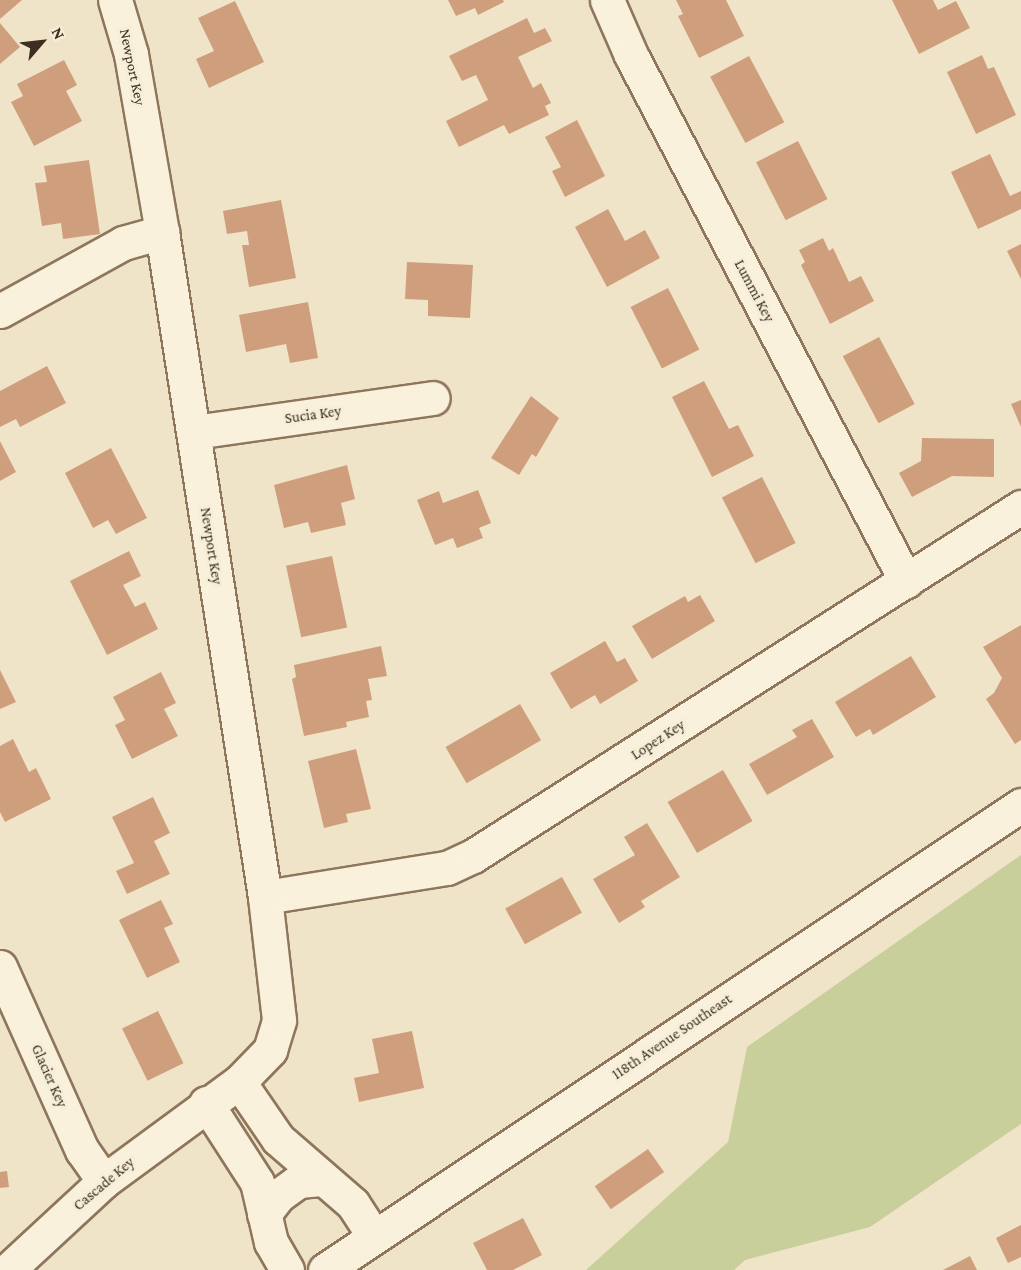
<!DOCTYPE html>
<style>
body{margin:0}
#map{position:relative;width:1021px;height:1270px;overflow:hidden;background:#f0e4c8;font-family:"Crimson Pro",serif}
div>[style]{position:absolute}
.green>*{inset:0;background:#c9cf9b}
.building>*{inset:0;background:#cf9f7d;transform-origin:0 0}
.roads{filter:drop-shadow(2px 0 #8d765c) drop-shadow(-2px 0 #8d765c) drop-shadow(0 2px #8d765c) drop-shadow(0 -2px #8d765c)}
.minor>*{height:33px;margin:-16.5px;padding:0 16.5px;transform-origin:16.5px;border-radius:16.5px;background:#faf1dc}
span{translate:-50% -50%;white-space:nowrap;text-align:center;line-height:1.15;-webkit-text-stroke:6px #f7eed8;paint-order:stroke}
.street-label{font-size:15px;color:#3d2e20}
.north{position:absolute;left:12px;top:12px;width:60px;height:60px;-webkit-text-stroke:4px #f7eed8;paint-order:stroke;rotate:62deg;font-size:16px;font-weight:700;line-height:24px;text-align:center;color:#3d2e20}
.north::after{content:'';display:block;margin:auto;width:21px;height:27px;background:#3d2e20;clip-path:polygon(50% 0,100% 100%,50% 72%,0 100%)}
</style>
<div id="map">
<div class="green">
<div style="clip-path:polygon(1021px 855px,1021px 1124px,870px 1227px,745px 1260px,734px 1270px,586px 1270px,728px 1142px,747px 1047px)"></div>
</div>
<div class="building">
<div style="clip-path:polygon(0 0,22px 0,0 19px)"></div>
<div style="clip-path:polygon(448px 0,503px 0,504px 2px,478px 15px,475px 8px,456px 16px)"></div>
<div style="clip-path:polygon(676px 0,726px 0,744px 36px,699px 58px,678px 16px,683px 14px)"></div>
<div style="clip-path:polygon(892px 0,933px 0,938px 10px,956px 1px,970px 28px,919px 54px)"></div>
<div style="clip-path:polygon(235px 1px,264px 62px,209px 88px,196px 59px,214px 51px,198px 18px)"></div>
<div style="clip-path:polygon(527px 18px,534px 33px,545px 28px,552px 41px,518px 57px,533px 88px,541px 83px,551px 103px,545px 106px,549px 115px,509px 134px,504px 125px,459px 147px,446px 121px,488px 100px,476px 75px,462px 81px,449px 56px)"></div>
<div style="clip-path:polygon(0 23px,20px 47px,0 64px)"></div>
<div style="clip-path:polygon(982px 55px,988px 69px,994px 67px,1016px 115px,976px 134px,947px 72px)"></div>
<div style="left:749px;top:56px;width:75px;height:44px;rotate:62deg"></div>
<div style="clip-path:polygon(64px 60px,77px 85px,66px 91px,82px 121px,34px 146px,11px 102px,23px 96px,17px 84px)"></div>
<div style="clip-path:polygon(577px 120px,605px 176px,565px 197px,552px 171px,561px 167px,545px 137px)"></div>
<div style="left:798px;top:141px;width:65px;height:47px;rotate:63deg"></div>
<div style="clip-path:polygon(990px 154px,1010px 196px,1021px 191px,1021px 209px,978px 229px,951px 172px)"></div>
<div style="clip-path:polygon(89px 160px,100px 234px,63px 239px,61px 223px,42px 226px,35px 183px,47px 182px,44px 166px)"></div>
<div style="clip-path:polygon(281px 200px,296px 278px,249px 287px,242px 245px,249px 245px,247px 231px,227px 234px,223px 211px)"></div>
<div style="clip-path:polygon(608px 209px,625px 241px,645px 230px,660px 258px,607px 287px,575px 227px)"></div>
<div style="clip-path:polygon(823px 238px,829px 251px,833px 248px,849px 282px,861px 276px,874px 301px,830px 324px,801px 265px,805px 262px,799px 250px)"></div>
<div style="clip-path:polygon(1021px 244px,1021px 279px,1007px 251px)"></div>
<div style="clip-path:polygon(407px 262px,473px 265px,470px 318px,428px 316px,428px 300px,405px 299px)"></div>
<div style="left:668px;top:288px;width:69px;height:42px;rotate:63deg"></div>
<div style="clip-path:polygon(308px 302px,318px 358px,290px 363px,286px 344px,246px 352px,239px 315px)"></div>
<div style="left:879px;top:337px;width:76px;height:41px;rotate:62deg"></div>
<div style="clip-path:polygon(47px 366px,66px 403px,20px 427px,16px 419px,0 427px,0 391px)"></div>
<div style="clip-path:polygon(704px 381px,729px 429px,738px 425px,754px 456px,712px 477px,672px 397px)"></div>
<div style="clip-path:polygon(531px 396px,559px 418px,536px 457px,532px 454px,519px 475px,491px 458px)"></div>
<div style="clip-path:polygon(1021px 400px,1021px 427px,1011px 404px)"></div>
<div style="clip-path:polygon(922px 438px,994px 439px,994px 477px,952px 476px,912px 497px,899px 473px,921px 461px)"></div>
<div style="clip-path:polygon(0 441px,16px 472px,0 481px)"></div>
<div style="clip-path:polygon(111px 448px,147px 518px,116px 534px,108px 520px,93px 528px,65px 473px)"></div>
<div style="clip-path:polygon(347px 465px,355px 499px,341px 503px,346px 525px,311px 533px,308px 522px,284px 528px,274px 485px)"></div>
<div style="left:762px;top:477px;width:74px;height:45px;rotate:63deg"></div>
<div style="clip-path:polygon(478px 490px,491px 523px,479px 528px,483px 538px,457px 548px,453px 538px,435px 545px,417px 500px,439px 491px,443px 503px)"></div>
<div style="clip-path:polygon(129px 551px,141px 576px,123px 585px,135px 607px,145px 602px,158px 629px,107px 655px,70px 581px)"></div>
<div style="left:332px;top:556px;width:73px;height:47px;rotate:78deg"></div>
<div style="clip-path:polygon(700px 595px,715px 621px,652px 659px,632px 626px,685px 596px,688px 602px)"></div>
<div style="clip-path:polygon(1021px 625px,1021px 740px,1015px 744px,986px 699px,994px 693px,1002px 678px,983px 647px)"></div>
<div style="clip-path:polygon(605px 641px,617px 662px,625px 658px,638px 681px,600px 704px,595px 695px,571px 709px,550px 673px)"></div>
<div style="clip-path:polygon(381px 646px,387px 676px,368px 679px,372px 700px,366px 701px,369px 717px,346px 722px,347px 727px,304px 736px,292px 679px,296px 677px,294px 665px)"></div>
<div style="clip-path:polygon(911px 656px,936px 697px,873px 735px,870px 729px,856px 737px,835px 702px)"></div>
<div style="clip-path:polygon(0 670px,16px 702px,0 709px)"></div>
<div style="clip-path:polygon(161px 672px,176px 703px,164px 709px,178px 736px,132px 759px,115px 725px,125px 720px,113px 697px)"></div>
<div style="left:520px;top:704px;width:42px;height:86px;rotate:60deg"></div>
<div style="clip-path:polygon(812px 719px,834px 757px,767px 795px,749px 764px,797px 737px,792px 730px)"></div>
<div style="clip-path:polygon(13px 739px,29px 772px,36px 768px,51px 799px,5px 822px,0 812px,0 746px)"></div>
<div style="clip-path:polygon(356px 749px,371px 809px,346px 814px,348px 822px,324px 828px,308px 761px)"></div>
<div style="left:723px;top:770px;width:59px;height:64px;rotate:60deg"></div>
<div style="clip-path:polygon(153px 797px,170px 833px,154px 841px,170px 874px,127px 894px,116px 871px,134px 863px,112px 817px)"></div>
<div style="clip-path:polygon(647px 823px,680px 877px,641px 901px,645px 907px,619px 923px,593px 879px,635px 855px,624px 837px)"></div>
<div style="left:562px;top:877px;width:41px;height:65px;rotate:61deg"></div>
<div style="clip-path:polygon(161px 900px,173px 924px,164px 928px,180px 962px,147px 978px,119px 920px)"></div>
<div style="left:158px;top:1011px;width:58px;height:40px;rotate:64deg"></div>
<div style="clip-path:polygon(412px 1031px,424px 1088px,359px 1102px,354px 1078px,379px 1073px,372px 1039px)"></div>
<div style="left:648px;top:1149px;width:28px;height:65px;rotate:55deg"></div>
<div style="clip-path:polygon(7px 1171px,9px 1187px,0 1188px,0 1172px)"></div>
<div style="clip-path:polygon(523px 1218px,542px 1255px,513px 1270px,487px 1270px,473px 1243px)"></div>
<div style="clip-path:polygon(1021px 1225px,1021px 1257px,1008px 1263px,996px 1238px)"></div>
<div style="clip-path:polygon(970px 1256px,977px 1270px,943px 1270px)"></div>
</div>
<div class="roads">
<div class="minor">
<div style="left:607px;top:0;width:60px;rotate:66.4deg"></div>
<div style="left:631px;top:55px;width:594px;rotate:62.4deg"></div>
<div style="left:0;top:311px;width:141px;rotate:-28.9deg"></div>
<div style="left:123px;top:243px;width:41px;rotate:-15.8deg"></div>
<div style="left:194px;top:432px;width:241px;rotate:-8.1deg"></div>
<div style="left:265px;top:897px;width:184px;rotate:-9.1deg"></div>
<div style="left:447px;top:868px;width:29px;rotate:-25deg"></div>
<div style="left:473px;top:856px;width:650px;rotate:-32.49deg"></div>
<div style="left:0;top:967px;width:201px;rotate:65.9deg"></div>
<div style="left:82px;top:1150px;width:38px;rotate:55deg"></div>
<div style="left:239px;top:1082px;width:69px;rotate:55.6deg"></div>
<div style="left:278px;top:1139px;width:99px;rotate:40.9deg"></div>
<div style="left:353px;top:1204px;width:38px;rotate:57deg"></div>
<div style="left:206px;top:1103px;width:94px;rotate:57.2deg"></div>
<div style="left:257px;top:1182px;width:62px;rotate:76.9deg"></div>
<div style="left:271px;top:1242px;width:32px;rotate:60deg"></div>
<div style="left:264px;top:1214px;width:23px;rotate:-52deg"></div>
<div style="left:278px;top:1196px;width:26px;rotate:-36deg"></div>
<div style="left:299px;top:1181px;width:22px;rotate:-5deg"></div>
<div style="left:8px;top:1270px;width:131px;rotate:-42.8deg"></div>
<div style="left:104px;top:1181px;width:167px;rotate:-36.3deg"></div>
<div style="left:239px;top:1082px;width:45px;rotate:-45.9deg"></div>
<div style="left:270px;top:1050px;width:31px;rotate:-73deg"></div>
<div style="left:279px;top:1020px;width:124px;rotate:-96.5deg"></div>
<div style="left:265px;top:897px;width:673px;rotate:-98.8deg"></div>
<div style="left:162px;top:232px;width:181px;rotate:-99.9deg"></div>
<div style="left:131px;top:54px;width:56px;rotate:-106.5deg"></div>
<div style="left:325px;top:1270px;width:837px;rotate:-33.75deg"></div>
</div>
</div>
<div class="street-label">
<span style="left:132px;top:67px;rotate:78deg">Newport Key</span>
<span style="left:754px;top:291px;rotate:62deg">Lummi Key</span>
<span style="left:313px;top:415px;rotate:-8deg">Sucia Key</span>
<span style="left:211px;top:546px;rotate:81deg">Newport Key</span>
<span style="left:658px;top:740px;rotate:-33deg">Lopez Key</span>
<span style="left:672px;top:1037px;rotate:-34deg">118th Avenue Southeast</span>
<span style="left:49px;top:1076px;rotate:66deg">Glacier Key</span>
<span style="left:104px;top:1184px;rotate:-40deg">Cascade Key</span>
</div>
<div class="north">N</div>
</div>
